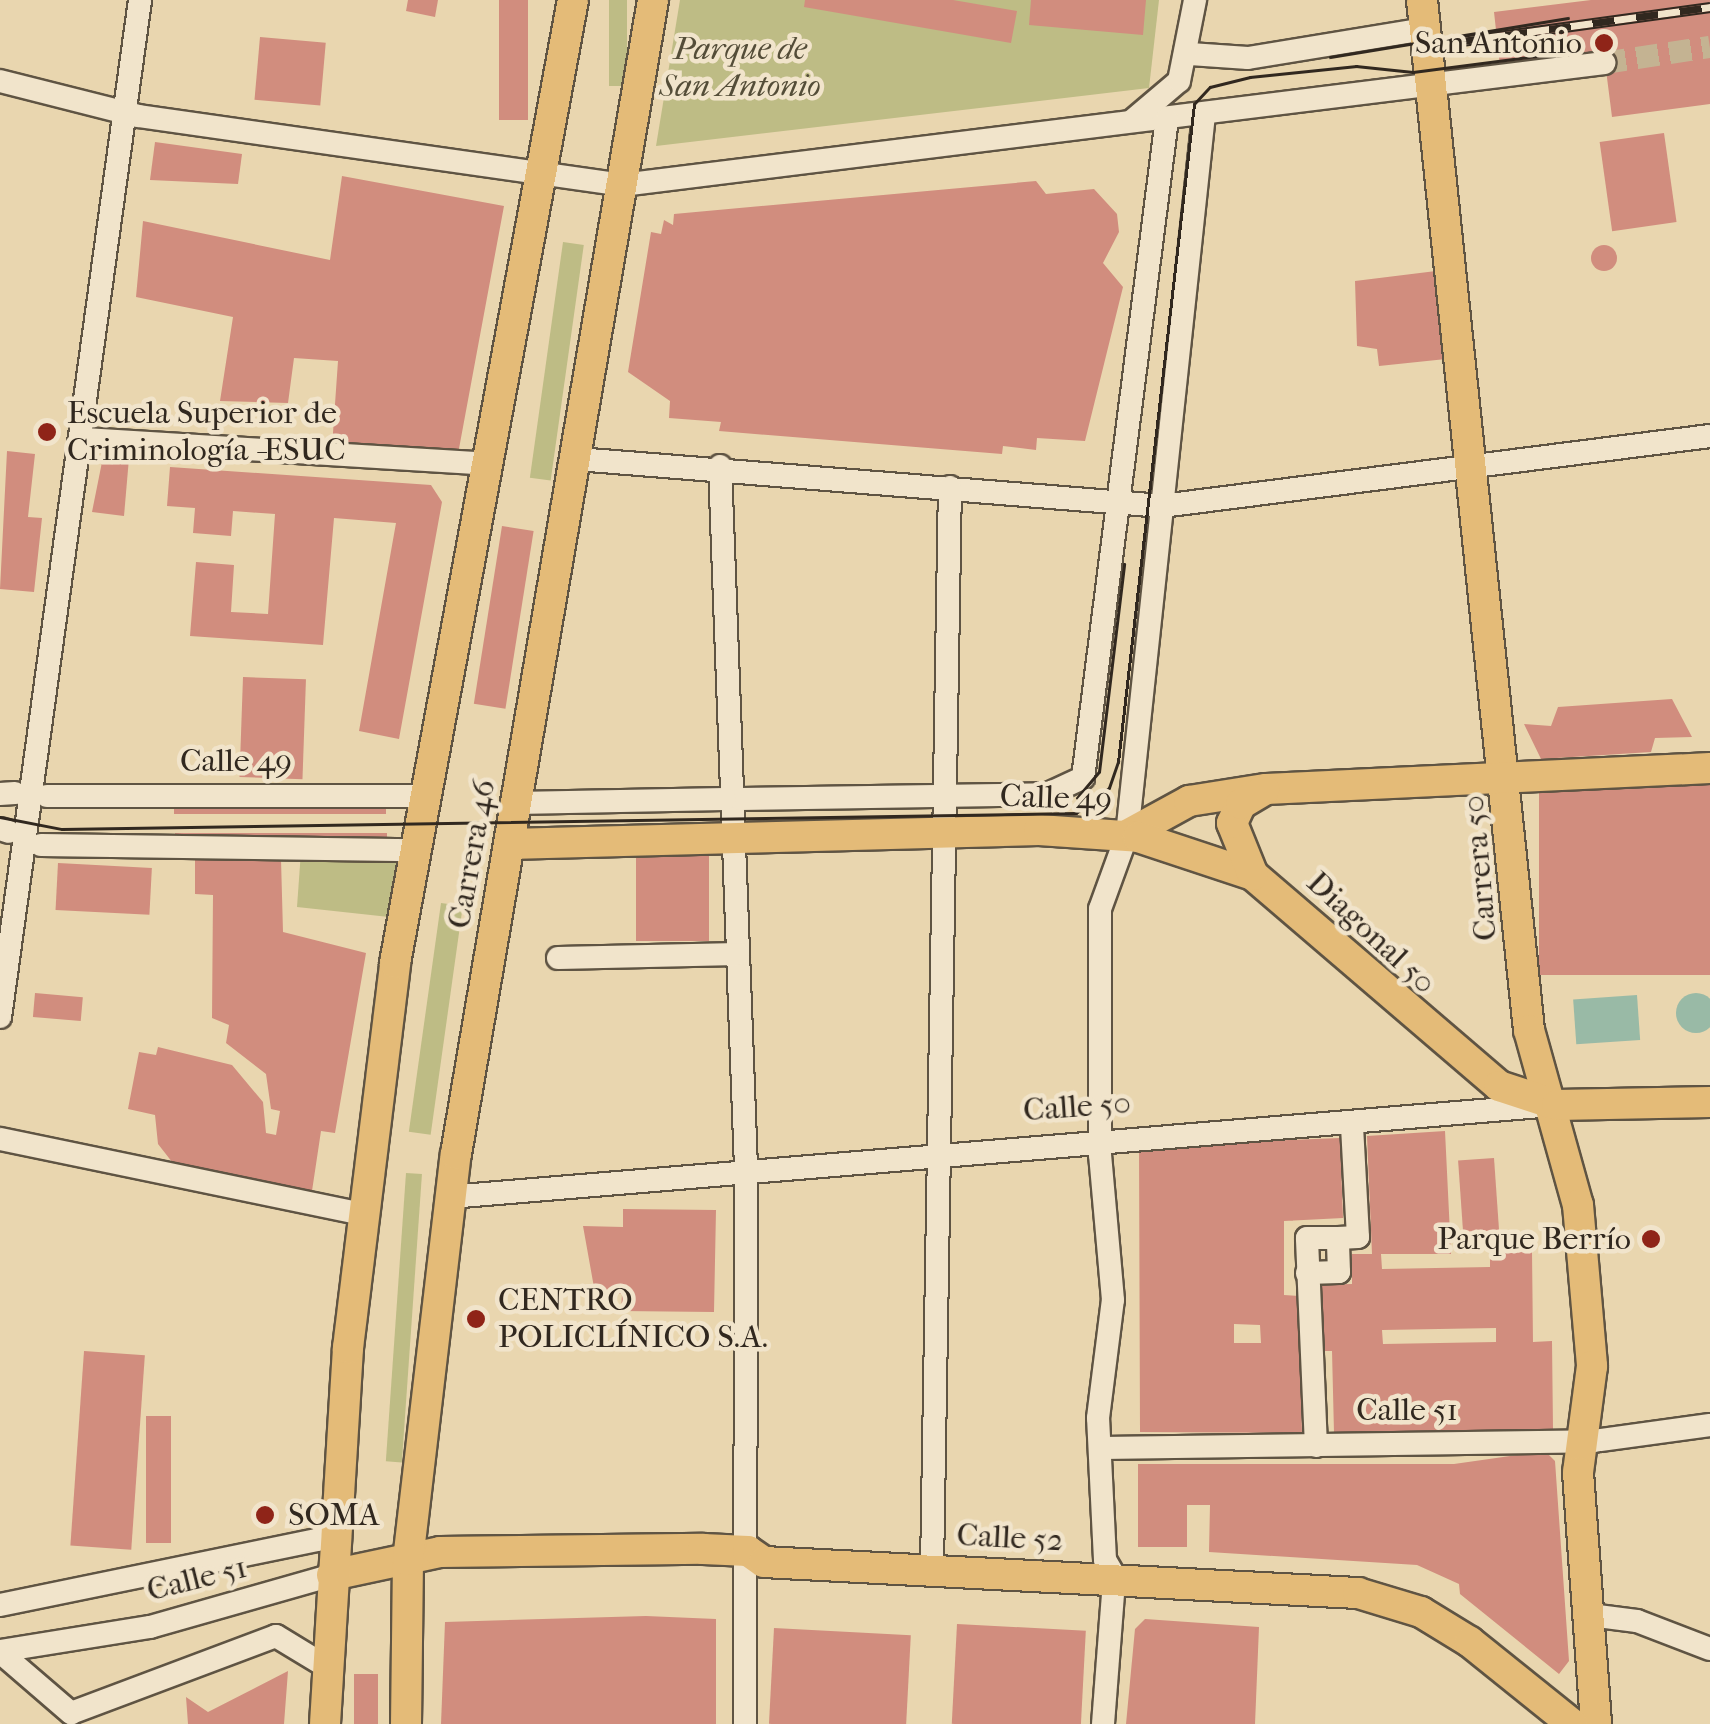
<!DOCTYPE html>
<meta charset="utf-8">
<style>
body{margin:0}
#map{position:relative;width:1710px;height:1724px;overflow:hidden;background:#e9d6af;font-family:"IM FELL French Canon",serif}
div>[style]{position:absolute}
.green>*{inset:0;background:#bebc85;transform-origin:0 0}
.water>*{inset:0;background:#99baa6;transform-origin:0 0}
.round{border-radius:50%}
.building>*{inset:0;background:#d18d7e;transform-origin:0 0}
.minor-tunnel>*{height:22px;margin-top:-11px;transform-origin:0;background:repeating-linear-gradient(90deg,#c4b392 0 22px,transparent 0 33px)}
.roads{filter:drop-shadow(2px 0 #5f5443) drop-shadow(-2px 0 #5f5443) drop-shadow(0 2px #5f5443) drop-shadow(0 -2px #5f5443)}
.minor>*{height:22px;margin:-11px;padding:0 11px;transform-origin:11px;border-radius:11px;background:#f1e4cb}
.major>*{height:30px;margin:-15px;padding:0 15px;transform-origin:15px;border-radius:15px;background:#e4bb78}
.tram>*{height:2.5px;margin:-1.25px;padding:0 1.25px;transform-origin:1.25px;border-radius:1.25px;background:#31281f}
.rail>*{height:11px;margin-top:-5.5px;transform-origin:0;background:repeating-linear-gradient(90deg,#f1e4cb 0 22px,#31281f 0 44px);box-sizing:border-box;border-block:2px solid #31281f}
.dots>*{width:28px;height:28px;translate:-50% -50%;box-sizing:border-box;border:5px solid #f1e4cb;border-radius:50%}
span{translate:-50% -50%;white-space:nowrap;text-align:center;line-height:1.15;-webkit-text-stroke:9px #f1e4cb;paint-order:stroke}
.poi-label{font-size:32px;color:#31281f}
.right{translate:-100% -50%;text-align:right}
.left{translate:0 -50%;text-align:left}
.park-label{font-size:32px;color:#544d38;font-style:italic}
.street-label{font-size:32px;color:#31281f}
</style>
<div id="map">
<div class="green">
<div style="left:609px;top:0;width:18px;height:86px"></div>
<div style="clip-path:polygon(680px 0,1159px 0,1149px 88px,656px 146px)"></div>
<div style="left:563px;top:242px;width:21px;height:238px;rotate:8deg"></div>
<div style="clip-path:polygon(400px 850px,389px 917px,297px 907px,301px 851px)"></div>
<div style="left:441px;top:903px;width:22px;height:231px;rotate:8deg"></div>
<div style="left:406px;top:1173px;width:16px;height:289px;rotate:4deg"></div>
</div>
<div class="water">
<div class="round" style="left:1676px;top:993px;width:40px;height:40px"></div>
<div style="left:1637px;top:995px;width:45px;height:64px;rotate:86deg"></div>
</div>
<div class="building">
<div style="clip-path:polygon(408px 0,438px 0,435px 17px,406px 11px)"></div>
<div style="left:499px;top:0;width:29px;height:120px"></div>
<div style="clip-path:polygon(805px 0,953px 0,1017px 11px,1011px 43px,804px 7px)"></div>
<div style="clip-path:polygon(1031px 0,1146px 0,1143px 35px,1029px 25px)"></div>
<div style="clip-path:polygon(1591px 0,1710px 0,1710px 104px,1612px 117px,1605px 62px,1501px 75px,1494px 12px)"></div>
<div style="left:260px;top:37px;width:66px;height:63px;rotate:5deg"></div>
<div style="left:1664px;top:133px;width:90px;height:65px;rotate:82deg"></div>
<div style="clip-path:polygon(155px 142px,242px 154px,238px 184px,150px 180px)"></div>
<div style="clip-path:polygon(342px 176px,504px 206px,458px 454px,332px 447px,338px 361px,294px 358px,288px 403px,220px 401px,233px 317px,136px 297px,143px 221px,330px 260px)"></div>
<div style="clip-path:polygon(1036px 181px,1046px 194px,1094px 189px,1117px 214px,1119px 232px,1103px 263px,1123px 287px,1085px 441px,1037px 438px,1036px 450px,1003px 446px,1002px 454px,719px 431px,721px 422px,669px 418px,670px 401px,628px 372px,651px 232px,661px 234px,664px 220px,673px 225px,674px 214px)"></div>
<div class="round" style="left:1591px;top:245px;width:26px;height:26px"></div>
<div style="clip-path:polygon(1436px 271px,1446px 359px,1379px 366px,1377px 349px,1357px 346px,1355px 281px)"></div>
<div style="clip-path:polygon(7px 451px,35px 454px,28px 517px,42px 518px,34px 592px,0 589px)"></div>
<div style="clip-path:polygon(103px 457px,129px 458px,124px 516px,92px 512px)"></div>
<div style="clip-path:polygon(170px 467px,431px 485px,442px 502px,399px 739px,359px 731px,396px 523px,334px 518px,323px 645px,190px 636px,196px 562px,234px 565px,231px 612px,268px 614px,275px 514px,233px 511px,231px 536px,193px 533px,195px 508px,167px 506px)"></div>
<div style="left:502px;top:526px;width:32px;height:180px;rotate:9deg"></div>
<div style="left:243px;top:677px;width:63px;height:100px;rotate:2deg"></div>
<div style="clip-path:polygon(1672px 699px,1692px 737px,1655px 738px,1651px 752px,1541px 759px,1524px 724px,1551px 726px,1558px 707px)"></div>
<div style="left:1710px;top:783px;width:192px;height:171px;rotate:90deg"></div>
<div style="left:174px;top:802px;width:212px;height:12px"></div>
<div style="left:175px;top:833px;width:212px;height:12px"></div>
<div style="left:636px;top:855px;width:73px;height:86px"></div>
<div style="clip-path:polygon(195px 858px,281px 859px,283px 932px,366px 953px,335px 1133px,321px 1131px,312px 1191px,269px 1182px,267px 1191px,176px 1167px,158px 1144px,155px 1115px,128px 1109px,139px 1052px,156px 1055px,158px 1047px,232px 1065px,263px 1102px,266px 1133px,276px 1135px,280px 1111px,271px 1109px,266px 1074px,226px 1043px,229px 1025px,212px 1018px,213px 895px,195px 894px)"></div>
<div style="left:58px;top:863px;width:94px;height:47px;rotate:3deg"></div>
<div style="left:35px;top:993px;width:48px;height:24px;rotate:5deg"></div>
<div style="clip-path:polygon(evenodd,1445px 1131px,1451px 1254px,1381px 1254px,1382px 1269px,1490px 1267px,1490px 1251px,1532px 1251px,1533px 1342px,1552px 1341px,1553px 1429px,1334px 1433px,1332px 1351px,1318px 1351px,1317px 1285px,1352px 1284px,1352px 1254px,1372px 1254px,1367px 1136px,1445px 1131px,1496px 1328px,1496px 1342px,1383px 1344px,1382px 1330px,1496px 1328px)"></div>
<div style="clip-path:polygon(evenodd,1340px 1138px,1343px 1218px,1284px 1221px,1284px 1295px,1299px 1296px,1302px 1433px,1140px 1432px,1139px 1146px,1340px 1138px,1234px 1324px,1260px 1325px,1261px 1343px,1234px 1343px,1234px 1324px)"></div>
<div style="left:1494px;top:1158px;width:81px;height:36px;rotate:86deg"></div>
<div style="clip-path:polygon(623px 1209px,716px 1210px,714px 1312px,621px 1311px,622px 1294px,595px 1293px,583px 1226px,623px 1227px)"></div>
<div style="left:84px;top:1351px;width:61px;height:195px;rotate:4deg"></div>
<div style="left:171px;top:1416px;width:127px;height:25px;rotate:90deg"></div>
<div style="clip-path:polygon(1545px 1451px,1555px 1461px,1569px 1661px,1559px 1674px,1460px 1594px,1459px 1584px,1417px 1565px,1209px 1552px,1210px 1505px,1187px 1505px,1187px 1547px,1138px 1547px,1138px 1464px,1454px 1464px)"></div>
<div style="clip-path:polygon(646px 1616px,716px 1619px,716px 1724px,441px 1724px,445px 1622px)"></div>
<div style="clip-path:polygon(1145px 1619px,1259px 1627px,1255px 1724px,1126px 1724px,1135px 1629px)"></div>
<div style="left:957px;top:1624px;width:129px;height:100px;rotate:3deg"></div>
<div style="left:774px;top:1628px;width:137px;height:96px;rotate:3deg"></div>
<div style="clip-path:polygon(288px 1671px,284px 1724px,188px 1724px,186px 1697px,208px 1712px)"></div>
<div style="left:354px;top:1674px;width:24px;height:50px"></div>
</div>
<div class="minor-tunnel">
<div style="left:1604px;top:63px;width:107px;rotate:-8.6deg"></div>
</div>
<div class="roads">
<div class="minor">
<div style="left:1190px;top:54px;width:58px;rotate:3.9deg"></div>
<div style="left:1248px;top:58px;width:180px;rotate:-9.3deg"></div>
<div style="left:0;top:81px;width:142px;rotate:14.2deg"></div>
<div style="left:138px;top:116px;width:489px;rotate:8.1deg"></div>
<div style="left:622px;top:185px;width:990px;rotate:-7.08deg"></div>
<div style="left:1133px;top:120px;width:60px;rotate:-40.3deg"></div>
<div style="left:1179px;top:81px;width:83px;rotate:-78.8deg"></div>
<div style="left:83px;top:439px;width:394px;rotate:3.5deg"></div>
<div style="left:577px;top:459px;width:587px;rotate:4.59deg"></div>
<div style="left:1162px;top:506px;width:552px;rotate:-7.28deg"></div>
<div style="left:720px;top:466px;width:703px;rotate:87.88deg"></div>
<div style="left:746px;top:1169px;width:555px;rotate:90.1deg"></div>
<div style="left:0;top:794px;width:15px;rotate:-4deg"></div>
<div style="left:47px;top:796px;width:377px"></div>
<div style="left:741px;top:799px;width:307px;rotate:-0.9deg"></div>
<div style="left:1048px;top:794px;width:38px;rotate:-25deg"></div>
<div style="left:1083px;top:778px;width:664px;rotate:-82.74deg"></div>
<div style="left:516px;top:803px;width:209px;rotate:-1.1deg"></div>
<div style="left:0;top:829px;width:9px;rotate:18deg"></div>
<div style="left:41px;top:845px;width:373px;rotate:0.8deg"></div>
<div style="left:558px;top:958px;width:180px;rotate:-1.3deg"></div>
<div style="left:0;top:1017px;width:1027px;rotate:-82.16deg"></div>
<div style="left:0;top:1139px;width:369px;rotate:11.7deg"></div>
<div style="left:450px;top:1197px;width:1106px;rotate:-4.77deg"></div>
<div style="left:1307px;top:1273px;width:32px;rotate:-2deg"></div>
<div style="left:1339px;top:1272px;width:34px;rotate:-92deg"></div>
<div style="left:1338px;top:1238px;width:20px;rotate:-3deg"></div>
<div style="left:1358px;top:1237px;width:112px;rotate:-93.1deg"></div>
<div style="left:1316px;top:1446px;width:208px;rotate:-92.5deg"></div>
<div style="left:1307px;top:1238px;width:31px"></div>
<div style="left:1102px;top:1448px;width:491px;rotate:-0.8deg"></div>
<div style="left:1593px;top:1441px;width:118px;rotate:-7.8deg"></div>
<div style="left:932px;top:1569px;width:1082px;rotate:-89.05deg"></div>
<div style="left:1115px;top:1577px;width:20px;rotate:-120deg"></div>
<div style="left:1105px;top:1560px;width:142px;rotate:-92.8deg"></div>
<div style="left:1098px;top:1418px;width:119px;rotate:-82.8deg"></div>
<div style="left:1113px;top:1300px;width:146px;rotate:-95.1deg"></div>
<div style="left:1100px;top:1155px;width:246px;rotate:-90deg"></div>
<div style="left:1100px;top:909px;width:79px;rotate:-70deg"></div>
<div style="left:1127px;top:835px;width:724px;rotate:-83.9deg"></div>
<div style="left:0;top:1605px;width:324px;rotate:-11.6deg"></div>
<div style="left:317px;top:1540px;width:24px;rotate:-33deg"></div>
<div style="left:1590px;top:1615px;width:47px;rotate:7.3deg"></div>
<div style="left:1637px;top:1621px;width:78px;rotate:21deg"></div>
<div style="left:0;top:1651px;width:152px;rotate:-9.1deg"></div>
<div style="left:150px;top:1627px;width:189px;rotate:-15.9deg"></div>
<div style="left:0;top:1652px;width:94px;rotate:40.7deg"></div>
<div style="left:71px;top:1713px;width:219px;rotate:-20.6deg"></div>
<div style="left:276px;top:1636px;width:60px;rotate:31.3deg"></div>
<div style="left:1103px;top:1724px;width:130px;rotate:-85.6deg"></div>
</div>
<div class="major">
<div style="left:1422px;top:0;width:1036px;rotate:84.07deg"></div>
<div style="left:1529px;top:1030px;width:182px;rotate:74.4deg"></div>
<div style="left:1578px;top:1205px;width:162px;rotate:85deg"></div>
<div style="left:1592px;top:1366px;width:107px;rotate:97.5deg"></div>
<div style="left:1578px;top:1472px;width:253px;rotate:85.9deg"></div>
<div style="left:1127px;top:835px;width:71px;rotate:-28.7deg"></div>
<div style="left:1189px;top:801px;width:78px;rotate:-8.9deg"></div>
<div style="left:1266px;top:789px;width:444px;rotate:-2.7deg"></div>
<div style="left:509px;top:844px;width:530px;rotate:-1.51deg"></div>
<div style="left:1039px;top:830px;width:99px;rotate:4deg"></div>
<div style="left:1138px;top:837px;width:121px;rotate:18.3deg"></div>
<div style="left:1253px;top:875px;width:324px;rotate:40.6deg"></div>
<div style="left:1499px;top:1086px;width:61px;rotate:18.1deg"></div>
<div style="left:1557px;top:1105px;width:153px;rotate:-1.1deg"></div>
<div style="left:1253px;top:875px;width:56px;rotate:-112deg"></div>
<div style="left:1232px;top:823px;width:21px;rotate:-65deg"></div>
<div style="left:1241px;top:804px;width:27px;rotate:-31deg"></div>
<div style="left:332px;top:1575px;width:110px;rotate:-12deg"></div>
<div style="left:440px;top:1552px;width:263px;rotate:-0.7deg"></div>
<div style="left:703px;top:1549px;width:45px;rotate:2.5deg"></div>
<div style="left:748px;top:1551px;width:19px;rotate:35deg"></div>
<div style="left:764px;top:1562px;width:595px;rotate:2.99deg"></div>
<div style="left:1358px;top:1593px;width:66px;rotate:16.8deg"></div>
<div style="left:1421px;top:1612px;width:57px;rotate:31.5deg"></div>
<div style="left:1470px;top:1642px;width:131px;rotate:38.8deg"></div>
<div style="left:325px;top:1724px;width:377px;rotate:-86.5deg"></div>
<div style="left:348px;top:1348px;width:388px;rotate:-83deg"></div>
<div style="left:395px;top:963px;width:979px;rotate:-79.53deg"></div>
<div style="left:406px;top:1724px;width:164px;rotate:-89.3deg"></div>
<div style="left:408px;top:1560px;width:409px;rotate:-83.3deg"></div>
<div style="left:456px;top:1154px;width:1171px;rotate:-80.31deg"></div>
</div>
</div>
<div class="tram">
<div style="left:1330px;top:57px;width:241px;rotate:-9.3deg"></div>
<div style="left:1077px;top:798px;width:34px;rotate:-50deg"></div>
<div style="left:1099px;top:772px;width:209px;rotate:-83.1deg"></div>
<div style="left:0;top:817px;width:63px;rotate:11deg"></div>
<div style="left:62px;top:829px;width:1014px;rotate:-0.9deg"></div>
<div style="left:1076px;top:813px;width:41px;rotate:-37.1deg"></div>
<div style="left:1109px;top:788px;width:28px;rotate:-71deg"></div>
<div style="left:1118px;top:762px;width:662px;rotate:-83.41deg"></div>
<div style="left:1194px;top:104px;width:23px;rotate:-47deg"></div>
<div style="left:1210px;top:87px;width:41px;rotate:-14deg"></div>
<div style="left:1250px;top:77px;width:107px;rotate:-5.9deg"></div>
<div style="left:1356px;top:66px;width:57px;rotate:6deg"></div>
<div style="left:1413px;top:72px;width:163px;rotate:-7.4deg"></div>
</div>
<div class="rail">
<div style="left:1440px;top:44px;width:273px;rotate:-7.8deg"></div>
</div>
<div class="dots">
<div style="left:1604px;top:43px;background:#8f2418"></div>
<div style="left:47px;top:432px;background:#8f2418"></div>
<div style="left:1651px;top:1239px;background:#8f2418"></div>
<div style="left:476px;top:1319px;background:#8f2418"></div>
<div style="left:265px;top:1515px;background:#8f2418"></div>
</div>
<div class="poi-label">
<span class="right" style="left:1582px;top:43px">San Antonio</span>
<span class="left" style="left:67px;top:432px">Escuela Superior de<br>Criminología -ESUC</span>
<span class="right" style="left:1631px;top:1239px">Parque Berrío</span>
<span class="left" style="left:498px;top:1319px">CENTRO<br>POLICLÍNICO S.A.</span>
<span class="left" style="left:288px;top:1515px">SOMA</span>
</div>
<div class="park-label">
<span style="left:740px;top:68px">Parque de<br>San Antonio</span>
</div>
<div class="street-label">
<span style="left:236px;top:761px">Calle 49</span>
<span style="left:1056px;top:798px;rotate:2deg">Calle 49</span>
<span style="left:472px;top:854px;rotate:-80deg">Carrera 46</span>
<span style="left:1480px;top:868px;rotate:-95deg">Carrera 50</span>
<span style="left:1371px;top:933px;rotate:43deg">Diagonal 50</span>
<span style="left:1077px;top:1107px;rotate:-4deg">Calle 50</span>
<span style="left:1407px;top:1410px">Calle 51</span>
<span style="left:1010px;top:1538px;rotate:3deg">Calle 52</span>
<span style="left:197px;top:1579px;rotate:-14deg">Calle 51</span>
</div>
</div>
